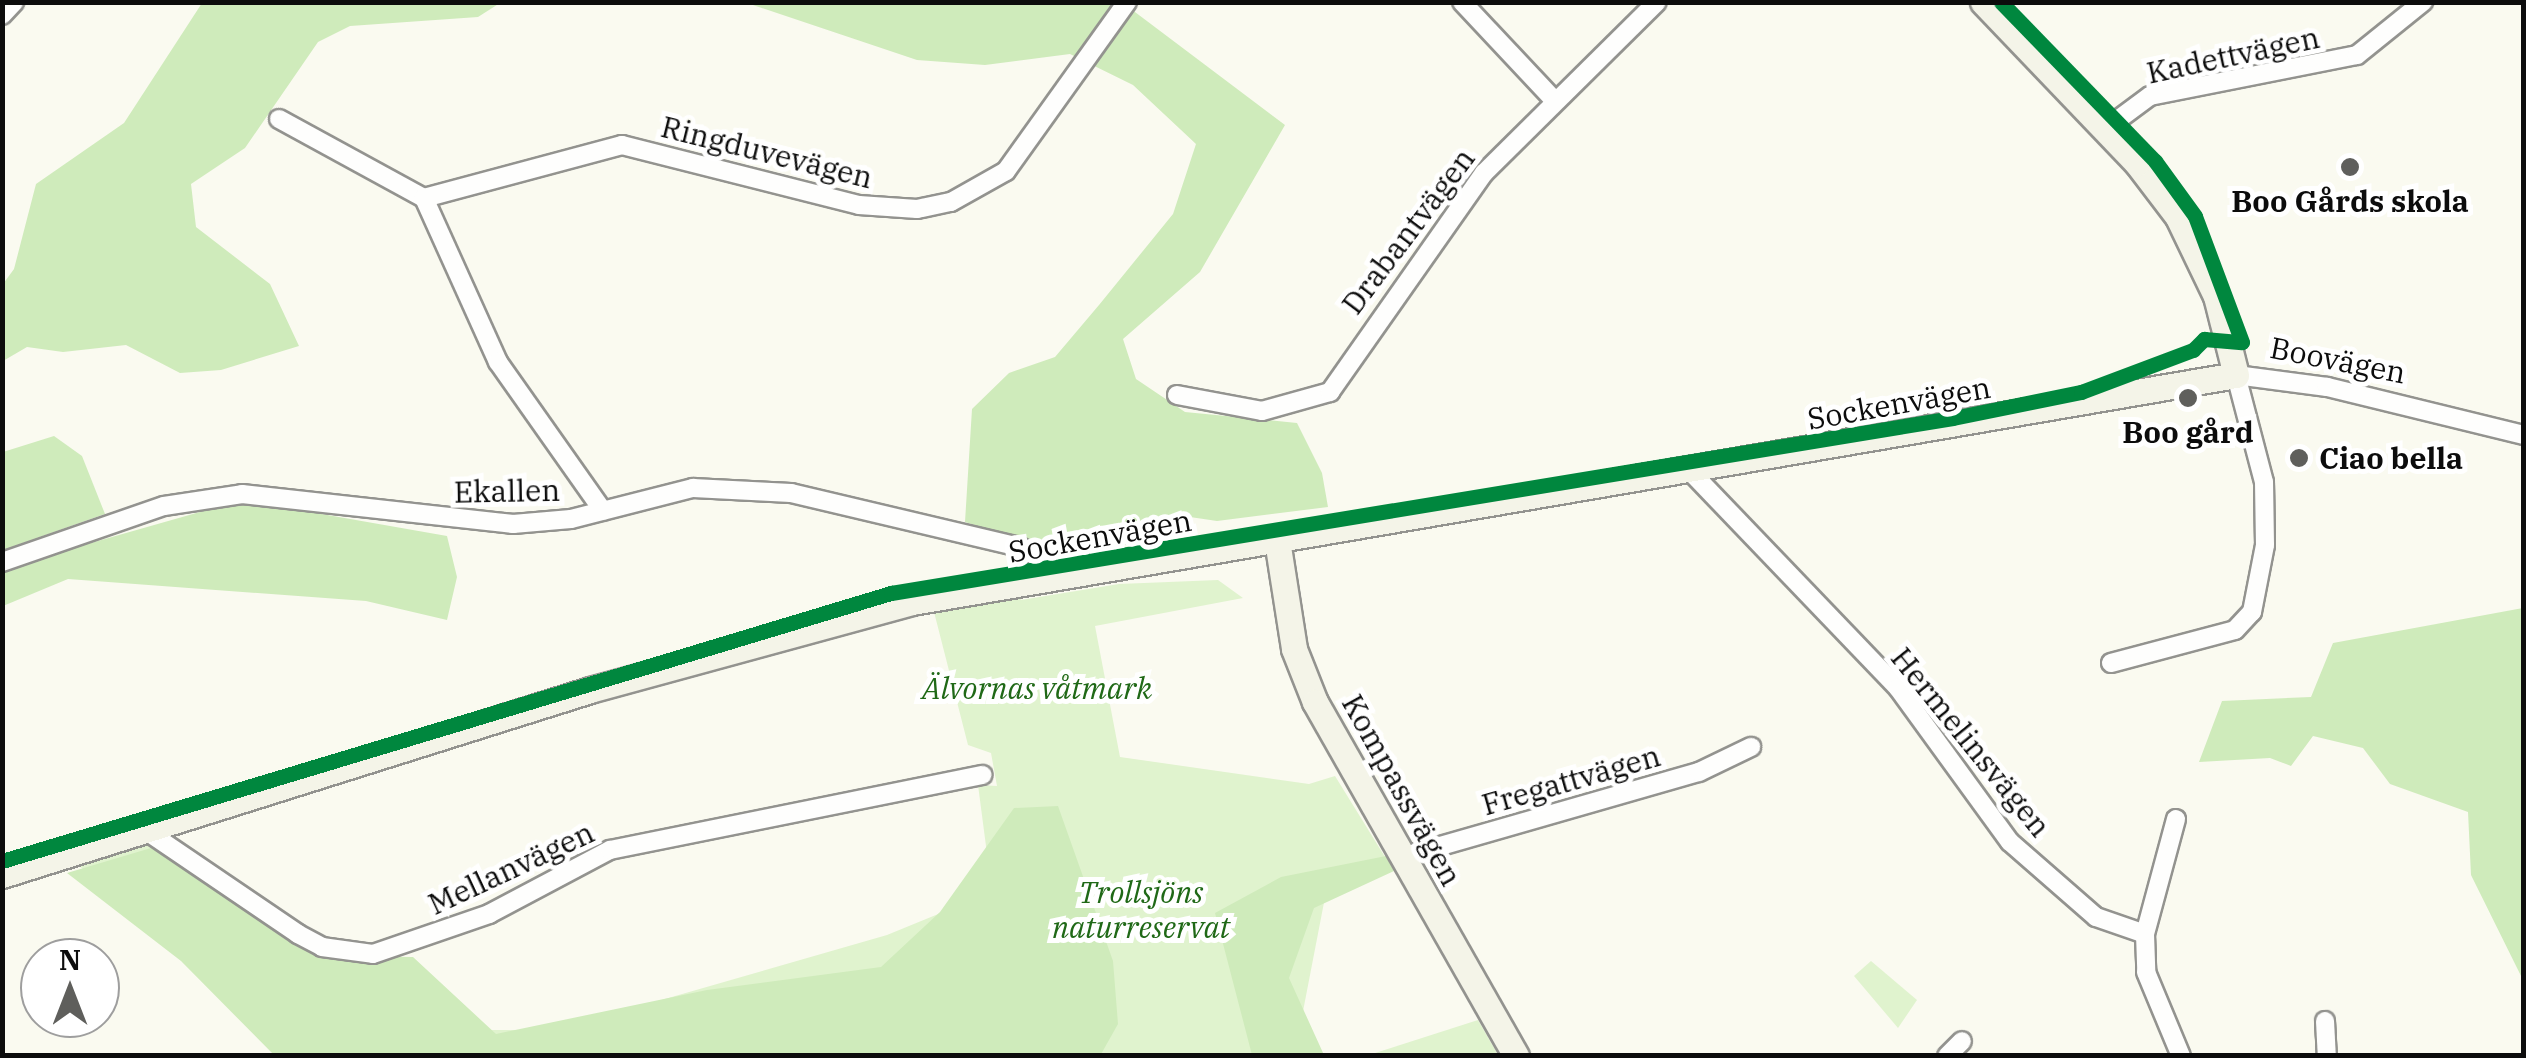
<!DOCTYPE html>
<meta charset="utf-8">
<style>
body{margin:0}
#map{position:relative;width:2526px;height:1058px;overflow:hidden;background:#fafaf0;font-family:"IBM Plex Serif",serif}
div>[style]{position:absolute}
.green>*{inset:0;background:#e0f3ce}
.forest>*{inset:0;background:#cfebbb}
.roads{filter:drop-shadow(2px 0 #93938f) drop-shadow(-2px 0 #93938f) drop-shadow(0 2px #93938f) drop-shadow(0 -2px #93938f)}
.street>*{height:18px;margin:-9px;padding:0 9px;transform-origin:9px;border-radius:9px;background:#fefefd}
.secondary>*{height:25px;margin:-12.5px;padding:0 12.5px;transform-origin:12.5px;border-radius:12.5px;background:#f4f4e8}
.cycleway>*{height:15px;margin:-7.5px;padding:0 7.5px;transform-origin:7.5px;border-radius:7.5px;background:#00873e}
.dots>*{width:28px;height:28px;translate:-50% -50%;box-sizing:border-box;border:5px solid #fff;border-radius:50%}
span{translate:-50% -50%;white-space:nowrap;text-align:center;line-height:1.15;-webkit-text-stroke:10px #fff;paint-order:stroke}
.street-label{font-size:30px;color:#0c0c0c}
.poi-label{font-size:30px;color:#0c0c0c;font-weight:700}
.left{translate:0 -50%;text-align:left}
.park-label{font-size:30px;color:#206917;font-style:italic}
.frame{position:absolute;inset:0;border:5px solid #0c0c0c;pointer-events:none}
.north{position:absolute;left:20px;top:938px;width:100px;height:100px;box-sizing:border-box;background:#fff;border:2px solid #9e9e9e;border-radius:50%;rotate:0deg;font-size:28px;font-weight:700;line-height:40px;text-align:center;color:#0c0c0c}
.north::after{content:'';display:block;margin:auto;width:35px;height:45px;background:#5f5f5c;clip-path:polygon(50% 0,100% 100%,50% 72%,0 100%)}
</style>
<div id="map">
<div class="green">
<div style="clip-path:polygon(1218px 580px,1243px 598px,1095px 626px,1120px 757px,1309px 784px,1335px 776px,1390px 865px,1327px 887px,1299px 1032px,1313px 1055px,292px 1056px,77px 864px,149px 842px,427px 1030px,557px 1030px,887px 935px,992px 892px,978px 785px,997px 786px,991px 753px,968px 745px,933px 608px,1019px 593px,1021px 600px,1119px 584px)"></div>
<div style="clip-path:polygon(1871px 961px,1917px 1000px,1898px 1028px,1854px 976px)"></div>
<div style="clip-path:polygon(1478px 1020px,1498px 1055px,1369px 1055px)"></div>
</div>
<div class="forest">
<div style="clip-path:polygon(202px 3px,500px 3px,478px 17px,350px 26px,318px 42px,245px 148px,191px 184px,196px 227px,270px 284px,299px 346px,221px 370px,180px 373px,126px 345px,63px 352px,27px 347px,3px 361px,3px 284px,14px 269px,36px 184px,124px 123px)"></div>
<div style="clip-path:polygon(747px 3px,1123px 3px,1285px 125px,1200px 272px,1123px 339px,1136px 379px,1185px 412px,1297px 423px,1322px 473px,1328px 507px,1217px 521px,1190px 517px,1125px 545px,1061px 552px,965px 522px,972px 409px,1009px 373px,1055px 357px,1099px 305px,1173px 214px,1196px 144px,1133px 85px,1070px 54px,985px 65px,917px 60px)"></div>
<div style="clip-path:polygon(54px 436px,82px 456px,105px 514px,3px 550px,3px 452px)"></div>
<div style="clip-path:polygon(242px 500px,447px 536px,457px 577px,447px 620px,366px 601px,68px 579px,3px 606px,3px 568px)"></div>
<div style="clip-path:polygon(2523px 608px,2524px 608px,2523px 980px,2471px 875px,2468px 812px,2390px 784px,2363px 748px,2313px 736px,2291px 766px,2270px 758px,2199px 762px,2222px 701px,2311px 697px,2333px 643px)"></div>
<div style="clip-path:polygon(1058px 806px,1113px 961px,1118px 1024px,1100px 1056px,274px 1055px,181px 961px,67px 873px,151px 848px,318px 956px,413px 957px,496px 1034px,707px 990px,881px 967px,940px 912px,1014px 808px)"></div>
<div style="clip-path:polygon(1386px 856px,1394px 871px,1314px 908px,1289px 978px,1324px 1055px,1252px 1055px,1215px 913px,1281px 877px)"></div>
</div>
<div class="roads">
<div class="street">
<div style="left:1462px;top:2px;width:132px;rotate:46.8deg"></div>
<div style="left:2px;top:15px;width:18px;rotate:-47deg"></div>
<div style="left:279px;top:119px;width:165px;rotate:28.6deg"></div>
<div style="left:424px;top:198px;width:180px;rotate:65.7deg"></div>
<div style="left:498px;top:362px;width:182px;rotate:54.8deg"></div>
<div style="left:2104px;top:130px;width:57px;rotate:-36.5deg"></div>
<div style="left:2150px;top:96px;width:211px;rotate:-11.2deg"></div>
<div style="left:2357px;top:55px;width:85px;rotate:-38.8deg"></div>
<div style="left:424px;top:198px;width:205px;rotate:-15deg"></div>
<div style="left:622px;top:145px;width:244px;rotate:14.2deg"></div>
<div style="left:859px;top:205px;width:58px;rotate:3.9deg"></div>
<div style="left:917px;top:209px;width:35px;rotate:-12deg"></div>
<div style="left:951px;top:202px;width:63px;rotate:-29.4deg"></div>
<div style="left:1006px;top:171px;width:208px;rotate:-54.4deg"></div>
<div style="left:1177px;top:395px;width:86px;rotate:10.7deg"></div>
<div style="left:1262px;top:411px;width:71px;rotate:-15.6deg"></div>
<div style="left:1330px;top:392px;width:268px;rotate:-54.9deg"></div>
<div style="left:1484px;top:173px;width:243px;rotate:-44.7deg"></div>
<div style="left:1690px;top:471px;width:301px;rotate:46.2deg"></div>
<div style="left:1898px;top:688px;width:190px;rotate:54deg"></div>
<div style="left:2010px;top:842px;width:114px;rotate:41.1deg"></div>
<div style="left:2096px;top:917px;width:52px;rotate:19.1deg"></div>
<div style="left:2145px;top:934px;width:38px;rotate:88deg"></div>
<div style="left:2146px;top:972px;width:91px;rotate:67.4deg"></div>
<div style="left:2px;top:562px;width:171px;rotate:-19.1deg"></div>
<div style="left:164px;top:506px;width:79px;rotate:-8.7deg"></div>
<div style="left:242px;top:494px;width:273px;rotate:6.3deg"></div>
<div style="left:513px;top:524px;width:58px;rotate:-4.9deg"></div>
<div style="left:571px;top:519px;width:126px;rotate:-14.3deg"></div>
<div style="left:693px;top:488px;width:98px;rotate:2.9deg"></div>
<div style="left:791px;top:493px;width:235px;rotate:13.3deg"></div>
<div style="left:1020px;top:547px;width:55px;rotate:29.4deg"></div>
<div style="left:2111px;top:663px;width:128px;rotate:-14.9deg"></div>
<div style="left:2235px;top:630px;width:25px;rotate:-47deg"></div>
<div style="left:2252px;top:612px;width:68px;rotate:-79deg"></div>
<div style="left:2265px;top:545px;width:63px;rotate:-90.9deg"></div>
<div style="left:2264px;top:482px;width:111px;rotate:-104.7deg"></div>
<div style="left:2236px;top:375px;width:92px;rotate:7.5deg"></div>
<div style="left:2327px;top:387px;width:203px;rotate:13.7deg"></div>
<div style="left:151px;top:834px;width:178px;rotate:34.2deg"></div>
<div style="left:298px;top:934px;width:27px;rotate:28deg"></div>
<div style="left:322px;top:947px;width:51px;rotate:7.8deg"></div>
<div style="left:373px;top:954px;width:123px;rotate:-19deg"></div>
<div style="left:489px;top:914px;width:137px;rotate:-27.9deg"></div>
<div style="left:610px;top:850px;width:380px;rotate:-11.4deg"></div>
<div style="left:1402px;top:857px;width:309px;rotate:-16deg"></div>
<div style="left:1699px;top:772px;width:58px;rotate:-25.7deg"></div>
<div style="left:2145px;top:934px;width:119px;rotate:-74.9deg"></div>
<div style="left:2325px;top:1021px;width:35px;rotate:87deg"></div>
<div style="left:1947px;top:1056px;width:21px;rotate:-45deg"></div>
</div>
<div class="secondary">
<div style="left:1277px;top:540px;width:110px;rotate:81.1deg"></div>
<div style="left:1294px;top:649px;width:57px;rotate:68.4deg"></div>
<div style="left:1315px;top:702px;width:407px;rotate:60.4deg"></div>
<div style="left:2px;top:875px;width:616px;rotate:-17.46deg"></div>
<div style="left:590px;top:690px;width:334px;rotate:-15.3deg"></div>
<div style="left:912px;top:602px;width:1343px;rotate:-9.73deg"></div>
<div style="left:2236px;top:375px;width:81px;rotate:-104.2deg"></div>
<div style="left:2216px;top:296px;width:88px;rotate:-115.7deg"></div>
<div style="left:2178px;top:217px;width:68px;rotate:-127.2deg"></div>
<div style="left:2137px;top:163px;width:223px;rotate:-133.7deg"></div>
</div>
</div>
<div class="cycleway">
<div style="left:2px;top:861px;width:929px;rotate:-16.78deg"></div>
<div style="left:891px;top:593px;width:1076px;rotate:-9.36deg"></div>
<div style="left:1953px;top:418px;width:131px;rotate:-11.5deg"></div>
<div style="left:2081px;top:392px;width:120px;rotate:-20.6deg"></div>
<div style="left:2193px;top:350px;width:16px;rotate:-45deg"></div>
<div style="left:2204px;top:339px;width:38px;rotate:5deg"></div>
<div style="left:2242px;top:342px;width:134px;rotate:-110.5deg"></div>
<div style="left:2195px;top:216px;width:68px;rotate:-126deg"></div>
<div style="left:2155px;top:161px;width:221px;rotate:-134.1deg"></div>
</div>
<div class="dots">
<div style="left:2350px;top:167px;background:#5f5f5c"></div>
<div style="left:2188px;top:398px;background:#5f5f5c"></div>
<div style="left:2299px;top:458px;background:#5f5f5c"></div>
</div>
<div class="street-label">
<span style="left:2233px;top:55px;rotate:-12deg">Kadettvägen</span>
<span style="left:767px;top:152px;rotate:14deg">Ringduvevägen</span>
<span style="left:1408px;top:231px;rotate:-53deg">Drabantvägen</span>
<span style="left:2338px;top:360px;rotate:11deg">Boovägen</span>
<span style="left:1899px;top:403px;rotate:-10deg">Sockenvägen</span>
<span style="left:507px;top:491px;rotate:-1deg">Ekallen</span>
<span style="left:1100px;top:536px;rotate:-10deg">Sockenvägen</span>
<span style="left:1971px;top:742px;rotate:51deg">Hermelinsvägen</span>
<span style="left:1571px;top:780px;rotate:-16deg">Fregattvägen</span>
<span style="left:1402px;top:790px;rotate:61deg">Kompassvägen</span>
<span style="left:511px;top:868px;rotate:-25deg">Mellanvägen</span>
</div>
<div class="poi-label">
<span style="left:2350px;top:201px">Boo Gårds skola</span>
<span style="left:2188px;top:432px">Boo gård</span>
<span class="left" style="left:2319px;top:458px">Ciao bella</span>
</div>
<div class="park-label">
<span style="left:1037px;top:688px">Älvornas våtmark</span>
<span style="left:1141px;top:909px">Trollsjöns<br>naturreservat</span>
</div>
<div class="frame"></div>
<div class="north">N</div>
</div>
